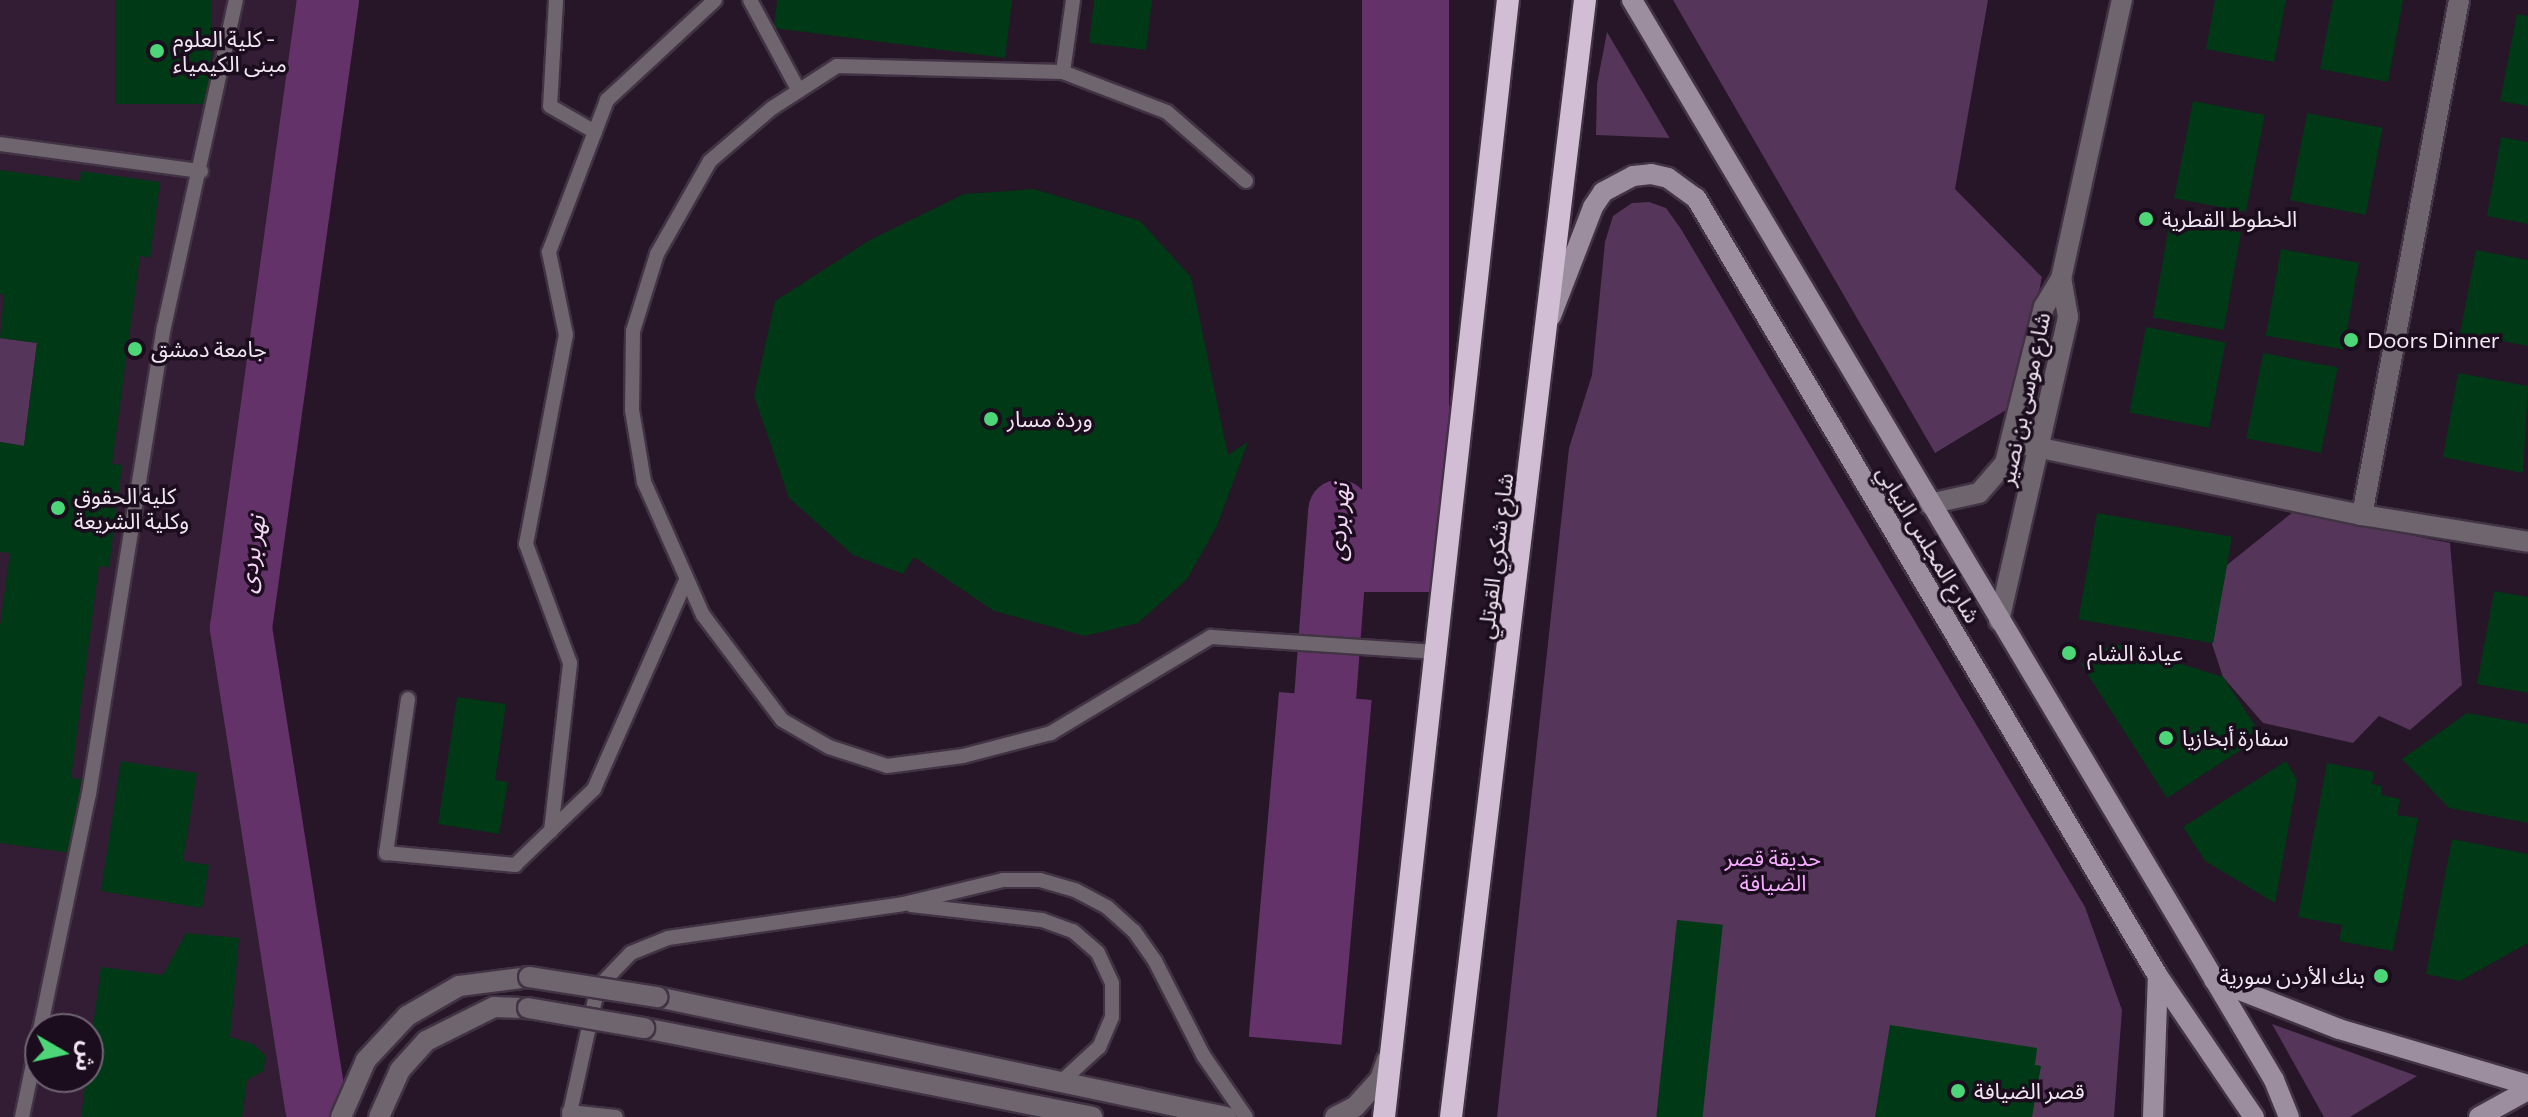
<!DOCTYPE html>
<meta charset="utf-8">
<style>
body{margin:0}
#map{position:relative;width:2528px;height:1117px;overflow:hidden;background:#261628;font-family:Commissioner,"Noto Sans Arabic",sans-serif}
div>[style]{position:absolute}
.built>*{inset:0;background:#321d34}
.green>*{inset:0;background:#553559}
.water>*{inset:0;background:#633269;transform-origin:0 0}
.river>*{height:62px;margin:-31px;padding:0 31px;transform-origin:31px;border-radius:31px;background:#633269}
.building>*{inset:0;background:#003915;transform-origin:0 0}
.roads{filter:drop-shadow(2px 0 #423344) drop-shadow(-2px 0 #423344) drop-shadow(0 2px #423344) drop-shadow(0 -2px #423344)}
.service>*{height:14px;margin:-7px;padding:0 7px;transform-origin:7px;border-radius:7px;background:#6e656f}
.minor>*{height:20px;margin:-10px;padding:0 10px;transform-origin:10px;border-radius:10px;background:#6e656f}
.tertiary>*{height:20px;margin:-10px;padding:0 10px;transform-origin:10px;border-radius:10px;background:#6e656f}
.secondary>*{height:20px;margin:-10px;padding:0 10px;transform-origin:10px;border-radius:10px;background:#9c8e9e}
.trunk>*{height:22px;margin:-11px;padding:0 11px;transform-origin:11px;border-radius:11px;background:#d2bed4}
.bridges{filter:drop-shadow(2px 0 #423344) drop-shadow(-2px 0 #423344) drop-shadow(0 2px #423344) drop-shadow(0 -2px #423344)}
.tertiary-bridge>*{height:20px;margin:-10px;padding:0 10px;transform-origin:10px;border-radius:10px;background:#6e656f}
.dots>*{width:22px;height:22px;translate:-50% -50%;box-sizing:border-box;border:4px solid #1c0d1e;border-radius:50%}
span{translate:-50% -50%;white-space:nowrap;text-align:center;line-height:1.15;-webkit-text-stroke:7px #1c0d1e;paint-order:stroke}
.poi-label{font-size:22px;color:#f1e6f2}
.left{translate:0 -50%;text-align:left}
.right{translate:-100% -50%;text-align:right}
.street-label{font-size:22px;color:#f1e6f2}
.park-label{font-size:22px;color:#f6adff}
.water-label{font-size:24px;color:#f4d7f7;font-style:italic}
.north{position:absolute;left:24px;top:1013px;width:80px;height:80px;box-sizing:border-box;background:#1c0d1e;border:2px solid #716473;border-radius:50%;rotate:99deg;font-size:22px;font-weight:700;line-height:32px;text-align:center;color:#f1e6f2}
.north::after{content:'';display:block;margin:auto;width:28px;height:36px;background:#4cd677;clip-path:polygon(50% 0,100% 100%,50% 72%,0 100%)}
</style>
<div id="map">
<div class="built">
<div style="clip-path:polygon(evenodd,0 0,313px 0,226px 697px,316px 976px,350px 1117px,0 1117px,0 0,40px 1029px,88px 1029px,88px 1077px,40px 1077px,40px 1029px)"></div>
</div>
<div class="green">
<div style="clip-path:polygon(1673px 0,1988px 0,1955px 189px,2042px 277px,2016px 404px,1935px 453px)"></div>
<div style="clip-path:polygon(1607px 32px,1669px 137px,1669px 138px,1596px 135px,1597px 84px)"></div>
<div style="clip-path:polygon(1649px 202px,1666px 208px,1681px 229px,2085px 907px,2122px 1010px,2114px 1117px,1497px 1117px,1569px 448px,1592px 375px,1605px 242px,1613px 216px,1632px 203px)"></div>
<div style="clip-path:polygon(0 338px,37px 343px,24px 446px,0 442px)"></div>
<div style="clip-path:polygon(2293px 512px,2450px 543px,2462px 685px,2410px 730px,2379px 716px,2353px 743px,2263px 723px,2223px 677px,2212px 644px,2227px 565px)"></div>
<div style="clip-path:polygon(2272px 1024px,2417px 1076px,2350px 1117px,2324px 1117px)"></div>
</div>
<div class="water">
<div style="left:1362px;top:0;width:87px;height:592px"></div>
<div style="left:1279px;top:692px;width:93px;height:346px;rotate:5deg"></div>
</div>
<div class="river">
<div style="left:1319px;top:779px;width:269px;rotate:-85.7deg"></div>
<div style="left:316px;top:1107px;width:485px;rotate:-98.9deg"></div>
<div style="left:241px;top:628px;width:634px;rotate:-82.11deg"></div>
</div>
<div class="building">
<div style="left:115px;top:0;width:97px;height:104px"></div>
<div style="clip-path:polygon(777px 0,1012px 0,1005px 58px,774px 28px)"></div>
<div style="clip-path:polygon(1094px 0,1152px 0,1146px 50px,1089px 43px)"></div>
<div style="clip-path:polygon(2215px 0,2286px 0,2274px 62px,2206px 49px)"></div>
<div style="clip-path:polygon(2333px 0,2403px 0,2388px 82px,2320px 69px)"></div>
<div style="clip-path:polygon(2517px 14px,2528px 16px,2528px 106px,2500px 101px)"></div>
<div style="left:2193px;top:101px;width:73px;height:99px;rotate:11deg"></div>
<div style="left:2307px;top:113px;width:77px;height:89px;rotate:11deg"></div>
<div style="clip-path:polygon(2501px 137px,2528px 142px,2528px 224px,2487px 216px)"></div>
<div style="clip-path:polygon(0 170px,80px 181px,81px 171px,160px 182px,150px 258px,140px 256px,112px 464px,122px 465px,109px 567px,99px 566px,71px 778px,81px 779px,71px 853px,0 843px,0 626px,10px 553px,0 552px,0 442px,24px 446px,37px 343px,0 338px,4px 295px,0 294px)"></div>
<div style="clip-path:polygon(1034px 189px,1140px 221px,1191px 277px,1228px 455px,1248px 442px,1217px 526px,1187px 579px,1138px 623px,1085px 636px,994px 611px,914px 557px,903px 574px,853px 555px,789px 498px,754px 396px,775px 301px,870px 240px,964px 194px)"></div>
<div style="left:2170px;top:220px;width:72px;height:99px;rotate:10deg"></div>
<div style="left:2281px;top:249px;width:79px;height:88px;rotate:10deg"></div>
<div style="clip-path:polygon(2476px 250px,2528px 260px,2528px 346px,2460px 333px)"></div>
<div style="left:2146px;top:327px;width:81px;height:87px;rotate:11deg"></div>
<div style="left:2263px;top:353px;width:76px;height:87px;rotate:11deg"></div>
<div style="clip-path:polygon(2458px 373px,2528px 386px,2523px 473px,2443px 457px)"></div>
<div style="left:2097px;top:513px;width:137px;height:108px;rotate:10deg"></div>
<div style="clip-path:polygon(2494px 591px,2528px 597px,2528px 693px,2477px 684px)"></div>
<div style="clip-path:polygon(2114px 643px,2223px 677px,2262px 736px,2167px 798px,2081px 664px)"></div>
<div style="clip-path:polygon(457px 697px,506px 704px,495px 780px,508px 782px,499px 834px,438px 824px)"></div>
<div style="clip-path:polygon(2467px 713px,2528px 724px,2528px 823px,2449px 808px,2402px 759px)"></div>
<div style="clip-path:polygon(121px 761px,197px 773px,183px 861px,209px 865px,202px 908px,101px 891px)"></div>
<div style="clip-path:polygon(2286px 761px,2297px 780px,2275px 903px,2205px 861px,2183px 827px)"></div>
<div style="clip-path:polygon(2327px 763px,2374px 772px,2372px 784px,2382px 786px,2381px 795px,2400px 799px,2397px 815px,2418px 818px,2393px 951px,2339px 941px,2342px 925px,2298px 917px)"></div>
<div style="clip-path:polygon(2452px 839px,2528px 854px,2528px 943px,2460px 981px,2426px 974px)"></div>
<div style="left:1677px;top:920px;width:46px;height:198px;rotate:6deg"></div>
<div style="clip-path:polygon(186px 933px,239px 938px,230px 1037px,253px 1044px,266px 1056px,263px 1071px,247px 1080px,242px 1117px,81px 1117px,101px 967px,163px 975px)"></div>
<div style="clip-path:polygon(1890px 1025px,2037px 1048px,2035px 1065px,2041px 1066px,2032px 1117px,1875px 1117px)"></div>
</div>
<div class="roads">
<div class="service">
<div style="left:556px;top:0;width:106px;rotate:93.2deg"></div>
<div style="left:550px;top:106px;width:52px;rotate:30deg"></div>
<div style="left:750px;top:0;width:103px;rotate:61.7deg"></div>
<div style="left:1063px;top:72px;width:73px;rotate:-82.1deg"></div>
<div style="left:0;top:144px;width:203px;rotate:7.7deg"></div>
<div style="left:1246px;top:181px;width:105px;rotate:-138.9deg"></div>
<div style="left:1167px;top:112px;width:111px;rotate:-159deg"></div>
<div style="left:1063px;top:72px;width:226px;rotate:-178.5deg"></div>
<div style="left:837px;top:66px;width:77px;rotate:147.1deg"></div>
<div style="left:772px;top:108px;width:82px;rotate:139.5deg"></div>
<div style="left:710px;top:161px;width:107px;rotate:119.7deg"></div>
<div style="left:657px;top:254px;width:81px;rotate:107.3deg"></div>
<div style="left:633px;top:331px;width:79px;rotate:90.7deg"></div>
<div style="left:632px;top:410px;width:73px;rotate:80.5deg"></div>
<div style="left:644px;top:482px;width:145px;rotate:66.1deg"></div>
<div style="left:703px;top:615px;width:131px;rotate:53deg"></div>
<div style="left:782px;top:720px;width:54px;rotate:29.9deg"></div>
<div style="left:829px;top:747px;width:61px;rotate:18.1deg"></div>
<div style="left:887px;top:766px;width:77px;rotate:-7.5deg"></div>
<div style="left:963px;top:756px;width:91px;rotate:-14.6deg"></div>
<div style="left:1051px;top:733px;width:187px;rotate:-31deg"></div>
<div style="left:1211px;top:637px;width:226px;rotate:3.8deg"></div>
<div style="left:408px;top:699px;width:156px;rotate:98.1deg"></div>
<div style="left:386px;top:853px;width:130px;rotate:5.3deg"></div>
<div style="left:515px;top:865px;width:110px;rotate:-43.9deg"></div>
<div style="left:594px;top:789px;width:228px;rotate:-66.2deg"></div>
<div style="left:551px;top:831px;width:169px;rotate:-83.5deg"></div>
<div style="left:570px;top:663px;width:127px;rotate:-110.3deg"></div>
<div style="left:526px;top:544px;width:213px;rotate:-79.2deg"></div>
<div style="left:566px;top:335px;width:85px;rotate:-101.6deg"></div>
<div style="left:549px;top:252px;width:163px;rotate:-69.1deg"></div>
<div style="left:607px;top:100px;width:147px;rotate:-42.8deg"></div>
<div style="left:911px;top:905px;width:132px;rotate:6.5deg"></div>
<div style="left:1042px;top:920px;width:33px;rotate:20deg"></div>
<div style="left:1073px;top:931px;width:33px;rotate:41deg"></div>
<div style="left:1098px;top:953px;width:33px;rotate:65deg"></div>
<div style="left:1112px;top:983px;width:34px;rotate:90deg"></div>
<div style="left:1112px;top:1017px;width:33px;rotate:113deg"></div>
<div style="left:1099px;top:1047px;width:49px;rotate:137.5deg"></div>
<div style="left:569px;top:1112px;width:47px;rotate:6.1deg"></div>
<div style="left:22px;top:1117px;width:330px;rotate:-78.3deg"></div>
<div style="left:89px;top:794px;width:473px;rotate:-80.9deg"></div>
<div style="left:164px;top:327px;width:335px;rotate:-77.6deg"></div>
<div style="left:569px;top:1117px;width:120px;rotate:-77.5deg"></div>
<div style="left:595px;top:1000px;width:20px;rotate:-66deg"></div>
<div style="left:603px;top:982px;width:40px;rotate:-46deg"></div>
<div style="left:631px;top:953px;width:40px;rotate:-22deg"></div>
<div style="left:668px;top:938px;width:237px;rotate:-8.2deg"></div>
<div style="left:903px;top:904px;width:103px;rotate:-13.5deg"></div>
<div style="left:1003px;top:880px;width:37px"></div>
<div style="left:1040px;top:880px;width:36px;rotate:16deg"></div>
<div style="left:1075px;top:890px;width:36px;rotate:28deg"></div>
<div style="left:1107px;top:907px;width:36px;rotate:42deg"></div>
<div style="left:1134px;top:931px;width:37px;rotate:55deg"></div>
<div style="left:1155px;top:961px;width:106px;rotate:62.9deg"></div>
<div style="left:1203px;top:1055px;width:75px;rotate:55.3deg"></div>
</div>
<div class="minor">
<div style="left:2012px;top:442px;width:358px;rotate:11.8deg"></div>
<div style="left:2362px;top:515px;width:168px;rotate:9.2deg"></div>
<div style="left:1929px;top:504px;width:51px;rotate:-12.4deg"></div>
<div style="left:1979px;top:493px;width:40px;rotate:-49deg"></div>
<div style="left:2005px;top:463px;width:161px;rotate:-76deg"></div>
<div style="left:2044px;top:307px;width:33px;rotate:-59deg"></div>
<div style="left:2362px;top:515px;width:524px;rotate:-79.33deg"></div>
<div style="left:1999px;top:621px;width:312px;rotate:-77.2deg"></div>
<div style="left:2068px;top:317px;width:39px;rotate:-100deg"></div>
<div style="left:2061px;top:279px;width:286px;rotate:-77.7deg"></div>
</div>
<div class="tertiary">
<div style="left:657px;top:997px;width:582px;rotate:11.89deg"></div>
<div style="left:644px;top:1028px;width:457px;rotate:11.2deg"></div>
<div style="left:341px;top:1117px;width:62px;rotate:-66.3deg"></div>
<div style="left:366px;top:1060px;width:60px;rotate:-47deg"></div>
<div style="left:407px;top:1016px;width:60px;rotate:-30deg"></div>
<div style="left:459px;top:986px;width:71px;rotate:-7.3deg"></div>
<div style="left:379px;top:1117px;width:51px;rotate:-65.9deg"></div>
<div style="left:400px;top:1070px;width:39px;rotate:-48deg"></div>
<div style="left:426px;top:1041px;width:76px;rotate:-26.6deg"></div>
<div style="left:494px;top:1007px;width:34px;rotate:2deg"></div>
<div style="left:1335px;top:1117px;width:22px;rotate:-27deg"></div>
<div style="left:1355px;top:1107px;width:38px;rotate:-48deg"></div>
<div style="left:1380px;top:1079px;width:20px;rotate:-70deg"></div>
</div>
<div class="secondary">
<div style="left:1632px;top:0;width:1256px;rotate:59.27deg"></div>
<div style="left:2274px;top:1080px;width:40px;rotate:68deg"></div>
<div style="left:1551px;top:316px;width:117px;rotate:-68.9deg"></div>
<div style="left:1593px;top:207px;width:18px;rotate:-56deg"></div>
<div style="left:1603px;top:192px;width:34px;rotate:-28deg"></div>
<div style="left:1633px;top:176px;width:18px;rotate:-6deg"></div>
<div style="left:1651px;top:174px;width:17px;rotate:13deg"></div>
<div style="left:1668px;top:178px;width:34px;rotate:36deg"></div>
<div style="left:1696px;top:198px;width:905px;rotate:59.3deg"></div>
<div style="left:2158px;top:976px;width:171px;rotate:55.8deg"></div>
<div style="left:2214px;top:980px;width:134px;rotate:21.4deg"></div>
<div style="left:2339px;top:1029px;width:197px;rotate:16.5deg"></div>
<div style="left:2153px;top:1117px;width:141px;rotate:-88deg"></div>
<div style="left:2479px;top:1117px;width:56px;rotate:-28.9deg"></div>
</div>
<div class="trunk">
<div style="left:1384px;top:1117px;width:1124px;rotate:-83.67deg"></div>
<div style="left:1451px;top:1117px;width:1125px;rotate:-83.16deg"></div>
</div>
</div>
<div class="bridges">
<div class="tertiary-bridge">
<div style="left:529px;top:977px;width:130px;rotate:8.9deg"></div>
<div style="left:528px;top:1008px;width:118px;rotate:9.8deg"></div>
</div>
</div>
<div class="dots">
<div style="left:157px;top:51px;background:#4cd677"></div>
<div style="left:2146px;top:219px;background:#4cd677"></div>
<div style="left:2351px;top:340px;background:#4cd677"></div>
<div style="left:135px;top:349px;background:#4cd677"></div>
<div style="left:991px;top:419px;background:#4cd677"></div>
<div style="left:58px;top:508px;background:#4cd677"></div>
<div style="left:2069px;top:653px;background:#4cd677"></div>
<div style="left:2166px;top:738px;background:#4cd677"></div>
<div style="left:2381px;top:976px;background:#4cd677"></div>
<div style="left:1958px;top:1091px;background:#4cd677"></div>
</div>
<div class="poi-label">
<span class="left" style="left:173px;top:51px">كلية العلوم -<br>مبنى الكيمياء</span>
<span class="left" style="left:2162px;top:219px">الخطوط القطرية</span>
<span class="left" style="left:2367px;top:340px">Doors Dinner</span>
<span class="left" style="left:151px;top:349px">جامعة دمشق</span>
<span class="left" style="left:1007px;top:419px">وردة مسار</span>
<span class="left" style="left:74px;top:508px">كلية الحقوق<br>وكلية الشريعة</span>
<span class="left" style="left:2087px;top:653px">عيادة الشام</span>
<span class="left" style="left:2182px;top:738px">سفارة أبخازيا</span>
<span class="right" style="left:2365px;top:976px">بنك الأردن سورية</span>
<span class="left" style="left:1974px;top:1091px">قصر الضيافة</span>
</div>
<div class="street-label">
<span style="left:2024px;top:399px;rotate:-78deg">شارع موسى بن نصير</span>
<span style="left:1929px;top:544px;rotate:59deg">شارع المجلس النيابي</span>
<span style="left:1495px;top:556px;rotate:-83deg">شارع شكري القوتلي</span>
</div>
<div class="park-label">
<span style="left:1773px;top:870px">حديقة قصر<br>الضيافة</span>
</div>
<div class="water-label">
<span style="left:1338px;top:522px;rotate:-87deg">نهر بردى</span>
<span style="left:251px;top:554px;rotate:-82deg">نهر بردى</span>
</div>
<div class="north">ش</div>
</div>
